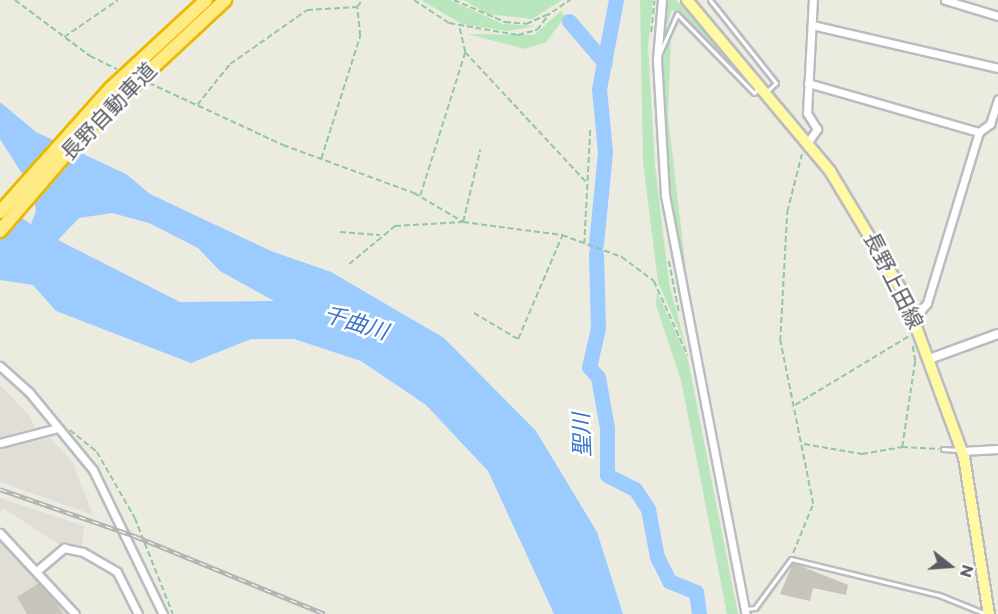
<!DOCTYPE html>
<meta charset="utf-8">
<style>
body{margin:0}
#map{position:relative;width:998px;height:614px;overflow:hidden;background:#ecebdf;font-family:Commissioner,"Noto Sans JP",sans-serif}
div>[style]{position:absolute}
.industrial>*{inset:0;background:#e0ded7}
.green>*{inset:0;background:#bae6be}
.water>*{inset:0;background:#9ccbff}
.river>*{height:15px;margin:-7.5px;padding:0 7.5px;transform-origin:7.5px;border-radius:7.5px;background:#9ccbff}
.building>*{inset:0;background:#c7c4bc}
.path>*{height:1.5px;margin-top:-0.75px;transform-origin:0;background:repeating-linear-gradient(90deg,#92c6a6 0 6px,transparent 0 9px)}
.roads{filter:drop-shadow(2px 0 #babcc2) drop-shadow(-2px 0 #babcc2) drop-shadow(0 2px #babcc2) drop-shadow(0 -2px #babcc2)}
.service>*{height:3px;margin:-1.5px;padding:0 1.5px;transform-origin:1.5px;border-radius:1.5px;background:#fff}
.minor>*{height:7px;margin:-3.5px;padding:0 3.5px;transform-origin:3.5px;border-radius:3.5px;background:#fff}
.tertiary>*{height:8px;margin:-4px;padding:0 4px;transform-origin:4px;border-radius:4px;background:#fff}
.primary>*{height:10px;margin:-5px;padding:0 5px;transform-origin:5px;border-radius:5px;background:#fff9a1}
.rail>*{height:4.5px;margin-top:-2.25px;transform-origin:0;background:repeating-linear-gradient(90deg,#fff 0 7px,#b3b4b4 0 14px);box-sizing:border-box;border-block:2px solid #b3b4b4}
.bridges{filter:drop-shadow(2px 0 #ebb800) drop-shadow(-2px 0 #ebb800) drop-shadow(0 2px #ebb800) drop-shadow(0 -2px #ebb800)}
.motorway-bridge>*{height:12px;margin:-6px;padding:0 6px;transform-origin:6px;border-radius:6px;background:#ffeb83}
span{translate:-50% -50%;white-space:nowrap;text-align:center;line-height:1.15;-webkit-text-stroke:5px #fff;paint-order:stroke}
.street-label{font-size:21px;color:#585b61}
.water-label{font-size:22px;color:#3a72c7;font-style:italic}
.north{position:absolute;left:920px;top:536px;width:60px;height:60px;-webkit-text-stroke:4px #fff;paint-order:stroke;rotate:107deg;font-size:16px;font-weight:700;line-height:24px;text-align:center;color:#585b61}
.north::after{content:'';display:block;margin:auto;width:21px;height:27px;background:#585b61;clip-path:polygon(50% 0,100% 100%,50% 72%,0 100%)}
</style>
<div id="map">
<div class="industrial">
<div style="clip-path:polygon(0 385px,29px 415px,35px 428px,0 437px)"></div>
<div style="clip-path:polygon(50px 438px,72px 461px,93px 515px,0 482px,0 448px)"></div>
<div style="clip-path:polygon(0 498px,84px 526px,82px 548px,60px 545px,4px 509px,0 512px)"></div>
<div style="clip-path:polygon(0 537px,48px 584px,70px 614px,0 614px)"></div>
</div>
<div class="green">
<div style="clip-path:polygon(421px 0,450px 0,503px 24px,536px 26px,506px 31px,462px 24px)"></div>
<div style="clip-path:polygon(464px 0,562px 0,532px 19px,487px 14px)"></div>
<div style="clip-path:polygon(640px 0,653px 0,648px 47px,655px 165px,669px 283px,686px 347px,658px 282px,643px 161px)"></div>
<div style="clip-path:polygon(664px 0,676px 0,744px 77px,672px 9px,660px 50px)"></div>
<div style="clip-path:polygon(561px 11px,565px 17px,546px 42px,525px 49px,467px 34px,534px 35px)"></div>
<div style="clip-path:polygon(671px 36px,668px 117px,693px 329px,670px 212px,663px 132px,661px 60px)"></div>
<div style="clip-path:polygon(657px 292px,688px 360px,738px 614px,727px 614px,681px 380px,656px 305px)"></div>
</div>
<div class="water">
<div style="clip-path:polygon(evenodd,0 102px,36px 132px,126px 174px,150px 194px,271px 251px,331px 272px,444px 338px,536px 431px,597px 532px,623px 614px,554px 614px,488px 471px,426px 405px,361px 361px,294px 339px,251px 339px,191px 363px,56px 311px,33px 285px,0 280px,0 204px,31px 224px,36px 211px,33px 191px,0 139px,0 102px,112px 213px,149px 223px,198px 248px,220px 271px,274px 301px,180px 302px,58px 240px,79px 218px,112px 213px)"></div>
</div>
<div class="river">
<div style="left:569px;top:21px;width:55px;rotate:49.4deg"></div>
<div style="left:596px;top:244px;width:92px;rotate:-84.4deg"></div>
<div style="left:605px;top:152px;width:63px;rotate:-95.4deg"></div>
<div style="left:599px;top:89px;width:91px;rotate:-79.2deg"></div>
<div style="left:596px;top:253px;width:75px;rotate:88.5deg"></div>
<div style="left:598px;top:328px;width:40px;rotate:103deg"></div>
<div style="left:589px;top:367px;width:13px;rotate:48deg"></div>
<div style="left:598px;top:377px;width:52px;rotate:80deg"></div>
<div style="left:607px;top:428px;width:47px;rotate:90deg"></div>
<div style="left:607px;top:475px;width:31px;rotate:27deg"></div>
<div style="left:635px;top:489px;width:24px;rotate:57deg"></div>
<div style="left:648px;top:509px;width:49px;rotate:79.4deg"></div>
<div style="left:657px;top:557px;width:27px;rotate:63deg"></div>
<div style="left:669px;top:581px;width:29px;rotate:22deg"></div>
<div style="left:696px;top:592px;width:22px;rotate:82deg"></div>
</div>
<div class="building">
<div style="clip-path:polygon(793px 563px,848px 585px,846px 595px,813px 588px,810px 601px,780px 594px)"></div>
<div style="clip-path:polygon(39px 583px,53px 598px,63px 614px,27px 614px,17px 597px)"></div>
</div>
<div class="path">
<div style="left:15px;top:0;width:94px;rotate:36.7deg"></div>
<div style="left:90px;top:56px;width:30px;rotate:26deg"></div>
<div style="left:414px;top:0;width:42px;rotate:33.3deg"></div>
<div style="left:449px;top:23px;width:70px;rotate:9.9deg"></div>
<div style="left:518px;top:35px;width:20px;rotate:-15deg"></div>
<div style="left:537px;top:30px;width:21px;rotate:-53deg"></div>
<div style="left:454px;top:0;width:56px;rotate:23.3deg"></div>
<div style="left:505px;top:22px;width:21px;rotate:5deg"></div>
<div style="left:526px;top:24px;width:24px;rotate:-24deg"></div>
<div style="left:552px;top:12px;width:22px;rotate:-34deg"></div>
<div style="left:651px;top:32px;width:31px;rotate:-84deg"></div>
<div style="left:64px;top:37px;width:65px;rotate:-34.4deg"></div>
<div style="left:465px;top:52px;width:179px;rotate:47deg"></div>
<div style="left:149px;top:83px;width:148px;rotate:24.8deg"></div>
<div style="left:283px;top:145px;width:140px;rotate:20.1deg"></div>
<div style="left:414px;top:193px;width:57px;rotate:30.6deg"></div>
<div style="left:197px;top:105px;width:53px;rotate:-51.2deg"></div>
<div style="left:230px;top:64px;width:94px;rotate:-35deg"></div>
<div style="left:307px;top:10px;width:50px;rotate:-3.4deg"></div>
<div style="left:321px;top:159px;width:129px;rotate:-72.4deg"></div>
<div style="left:360px;top:36px;width:29px;rotate:-96deg"></div>
<div style="left:357px;top:7px;width:9px;rotate:-54deg"></div>
<div style="left:420px;top:196px;width:151px;rotate:-72.6deg"></div>
<div style="left:465px;top:52px;width:27px;rotate:-103deg"></div>
<div style="left:463px;top:222px;width:74px;rotate:-76.7deg"></div>
<div style="left:340px;top:232px;width:40px;rotate:4.3deg"></div>
<div style="left:584px;top:244px;width:116px;rotate:-87deg"></div>
<div style="left:669px;top:261px;width:52px;rotate:78.9deg"></div>
<div style="left:349px;top:264px;width:60px;rotate:-39.6deg"></div>
<div style="left:395px;top:226px;width:68px;rotate:-3.4deg"></div>
<div style="left:463px;top:222px;width:100px;rotate:7.5deg"></div>
<div style="left:562px;top:235px;width:64px;rotate:20.1deg"></div>
<div style="left:622px;top:257px;width:40px;rotate:37deg"></div>
<div style="left:654px;top:281px;width:82px;rotate:65.6deg"></div>
<div style="left:474px;top:313px;width:51px;rotate:30.6deg"></div>
<div style="left:518px;top:339px;width:112px;rotate:-66.9deg"></div>
<div style="left:795px;top:405px;width:133px;rotate:-31.2deg"></div>
<div style="left:70px;top:430px;width:35px;rotate:39deg"></div>
<div style="left:97px;top:452px;width:76px;rotate:60.1deg"></div>
<div style="left:135px;top:518px;width:103px;rotate:68.4deg"></div>
<div style="left:804px;top:444px;width:59px;rotate:9.8deg"></div>
<div style="left:862px;top:454px;width:41px;rotate:-9.9deg"></div>
<div style="left:902px;top:447px;width:37px;rotate:3deg"></div>
<div style="left:902px;top:447px;width:87px;rotate:-81.4deg"></div>
<div style="left:915px;top:361px;width:17px;rotate:-100deg"></div>
<div style="left:793px;top:553px;width:53px;rotate:-67.8deg"></div>
<div style="left:813px;top:504px;width:166px;rotate:-101.4deg"></div>
<div style="left:780px;top:341px;width:129px;rotate:-86.9deg"></div>
<div style="left:787px;top:212px;width:61px;rotate:-75.7deg"></div>
</div>
<div class="roads">
<div class="service">
<div style="left:710px;top:0;width:106px;rotate:51.5deg"></div>
<div style="left:776px;top:83px;width:12px;rotate:138deg"></div>
<div style="left:659px;top:55px;width:45px;rotate:-66.3deg"></div>
<div style="left:677px;top:14px;width:110px;rotate:45.7deg"></div>
<div style="left:754px;top:93px;width:7px;rotate:-45deg"></div>
<div style="left:943px;top:449px;width:16px;rotate:4deg"></div>
<div style="left:745px;top:609px;width:10px;rotate:-6deg"></div>
<div style="left:755px;top:608px;width:61px;rotate:-53.7deg"></div>
<div style="left:791px;top:559px;width:152px;rotate:13.7deg"></div>
<div style="left:939px;top:595px;width:51px;rotate:22deg"></div>
</div>
<div class="minor">
<div style="left:662px;top:0;width:60px;rotate:94.8deg"></div>
<div style="left:657px;top:60px;width:135px;rotate:86.6deg"></div>
<div style="left:665px;top:195px;width:427px;rotate:79.1deg"></div>
<div style="left:945px;top:0;width:55px;rotate:16.8deg"></div>
<div style="left:812px;top:25px;width:191px;rotate:13deg"></div>
<div style="left:808px;top:83px;width:178px;rotate:16deg"></div>
<div style="left:808px;top:142px;width:16px;rotate:-55deg"></div>
<div style="left:817px;top:129px;width:19px;rotate:-122deg"></div>
<div style="left:807px;top:113px;width:113px;rotate:-87deg"></div>
<div style="left:915px;top:317px;width:18px;rotate:-49deg"></div>
<div style="left:927px;top:303px;width:179px;rotate:-73.1deg"></div>
<div style="left:979px;top:132px;width:14px;rotate:-36deg"></div>
<div style="left:990px;top:124px;width:26px;rotate:-72deg"></div>
<div style="left:0;top:366px;width:39px;rotate:42deg"></div>
<div style="left:29px;top:392px;width:101px;rotate:50.6deg"></div>
<div style="left:93px;top:470px;width:160px;rotate:64.1deg"></div>
<div style="left:0;top:443px;width:60px;rotate:-14.5deg"></div>
<div style="left:962px;top:451px;width:36px;rotate:-3deg"></div>
<div style="left:0;top:533px;width:110px;rotate:47.2deg"></div>
<div style="left:39px;top:569px;width:33px;rotate:-40deg"></div>
<div style="left:64px;top:548px;width:19px;rotate:12deg"></div>
<div style="left:83px;top:552px;width:39px;rotate:30deg"></div>
<div style="left:117px;top:572px;width:47px;rotate:63.4deg"></div>
</div>
<div class="tertiary">
<div style="left:932px;top:358px;width:70px;rotate:-20deg"></div>
</div>
<div class="primary">
<div style="left:687px;top:0;width:223px;rotate:50.1deg"></div>
<div style="left:830px;top:171px;width:144px;rotate:59deg"></div>
<div style="left:904px;top:294px;width:174px;rotate:69.8deg"></div>
<div style="left:964px;top:457px;width:159px;rotate:81deg"></div>
</div>
</div>
<div class="rail">
<div style="left:0;top:489px;width:143px;rotate:19.2deg"></div>
<div style="left:135px;top:536px;width:205px;rotate:22.3deg"></div>
</div>
<div class="bridges">
<div class="motorway-bridge">
<div style="left:0;top:212px;width:166px;rotate:-48.2deg"></div>
<div style="left:111px;top:88px;width:129px;rotate:-42.8deg"></div>
<div style="left:0;top:231px;width:138px;rotate:-49.4deg"></div>
<div style="left:90px;top:126px;width:185px;rotate:-43deg"></div>
</div>
</div>
<div class="street-label">
<span style="left:108px;top:111px;rotate:-46deg">長野自動車道</span>
<span style="left:894px;top:280px;rotate:63deg">長野上田線</span>
</div>
<div class="water-label">
<span style="left:356px;top:322px;rotate:17deg">千曲川</span>
<span style="left:581px;top:435px;rotate:-92deg">聖川</span>
</div>
<div class="north">N</div>
</div>
